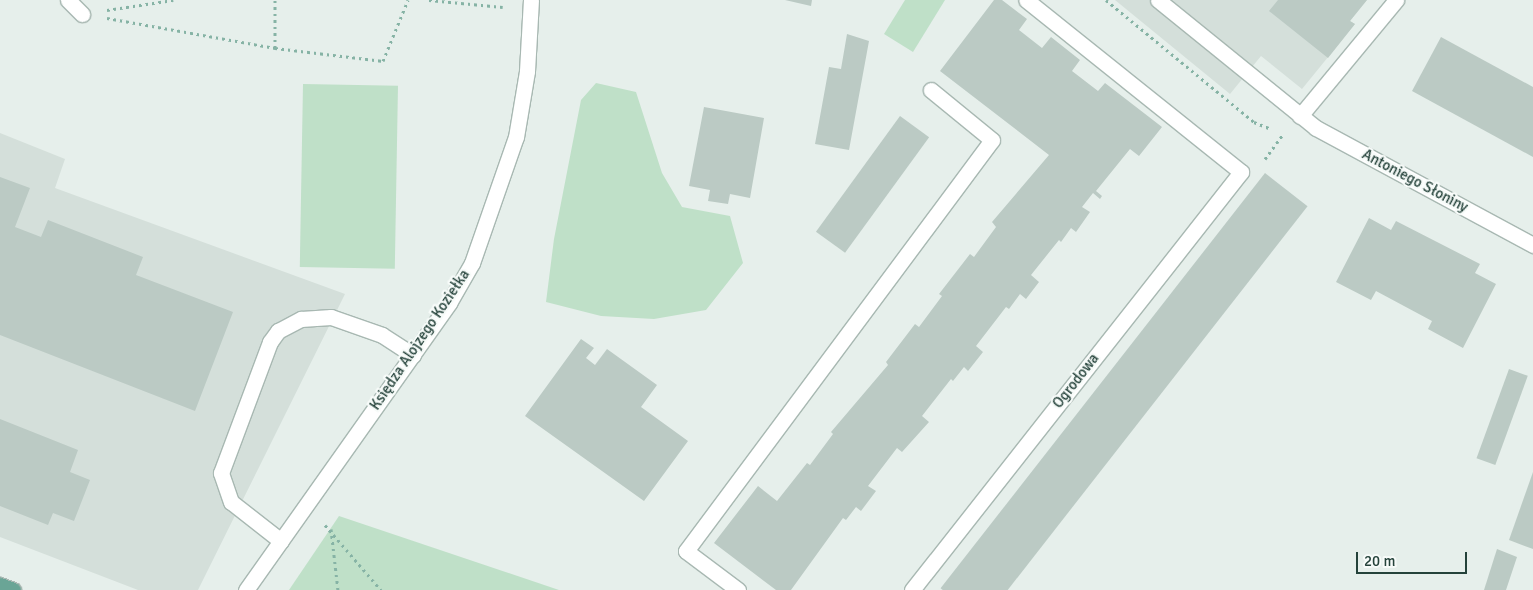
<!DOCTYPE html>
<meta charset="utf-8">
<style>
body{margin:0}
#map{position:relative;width:1533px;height:590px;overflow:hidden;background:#e6efeb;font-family:Signika,sans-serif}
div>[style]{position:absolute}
.built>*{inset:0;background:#d4dfda}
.green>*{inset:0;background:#bfe0c8;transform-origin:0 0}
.building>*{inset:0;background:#bbcac4;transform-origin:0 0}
.path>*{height:3px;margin-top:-1.5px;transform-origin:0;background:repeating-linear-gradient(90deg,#86b3a5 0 2.5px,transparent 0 6.5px)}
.roads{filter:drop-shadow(1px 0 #a8b8b2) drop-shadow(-1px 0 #a8b8b2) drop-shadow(0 1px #a8b8b2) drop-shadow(0 -1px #a8b8b2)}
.minor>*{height:15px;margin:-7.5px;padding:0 7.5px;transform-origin:7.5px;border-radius:7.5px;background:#fff}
.major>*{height:15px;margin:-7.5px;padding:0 7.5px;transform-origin:7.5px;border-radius:7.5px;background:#6aa596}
span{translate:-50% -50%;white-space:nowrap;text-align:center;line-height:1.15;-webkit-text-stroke:4.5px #f7fbf9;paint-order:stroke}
.street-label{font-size:15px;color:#24423a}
.scale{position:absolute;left:1356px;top:552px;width:111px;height:22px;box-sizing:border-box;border:2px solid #24423a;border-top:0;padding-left:6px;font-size:15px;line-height:18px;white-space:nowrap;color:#24423a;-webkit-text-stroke:4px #f7fbf9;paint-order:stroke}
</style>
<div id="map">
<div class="built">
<div style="clip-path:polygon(1115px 0,1367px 0,1350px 21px,1355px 24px,1302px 89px,1261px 56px,1230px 94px)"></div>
<div style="clip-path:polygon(0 133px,65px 159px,55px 188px,345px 294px,198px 590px,138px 590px,0 537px)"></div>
</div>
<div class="green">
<div style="clip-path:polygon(905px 0,945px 0,913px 52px,884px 34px)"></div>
<div style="clip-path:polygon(596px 83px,636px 92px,662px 173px,682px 207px,730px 216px,743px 263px,706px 310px,654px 319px,601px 316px,546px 302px,554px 239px,581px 100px)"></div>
<div style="left:303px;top:84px;width:95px;height:183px;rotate:1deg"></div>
<div style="clip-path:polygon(339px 516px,559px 590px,289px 590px)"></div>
</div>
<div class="building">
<div style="clip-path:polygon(785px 0,812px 0,811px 6px)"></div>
<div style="clip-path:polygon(994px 0,1002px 0,1027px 19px,1019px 30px,1042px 48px,1051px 37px,1080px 60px,1072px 71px,1098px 91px,1105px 83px,1162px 127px,1139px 156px,1130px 149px,1096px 191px,1102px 196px,1100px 199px,1093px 193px,1082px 207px,1090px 212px,1076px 232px,1071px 228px,1061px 242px,1059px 240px,1031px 275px,1039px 282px,1026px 299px,1020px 294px,1009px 309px,1006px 307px,976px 346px,983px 352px,968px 371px,964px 367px,953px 381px,951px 379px,922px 416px,929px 422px,902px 452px,897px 448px,868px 486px,876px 491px,861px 511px,856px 507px,846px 520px,843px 518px,791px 590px,776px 590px,714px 543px,758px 486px,777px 501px,807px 463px,810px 465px,833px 434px,831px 432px,888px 365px,886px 362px,915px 324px,919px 327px,942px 296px,939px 294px,970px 254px,974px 257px,996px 227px,992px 222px,1049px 155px,940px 71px)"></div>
<div style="clip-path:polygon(1278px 0,1367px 0,1350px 21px,1355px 24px,1328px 58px,1269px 11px)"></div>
<div style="clip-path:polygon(847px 34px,869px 41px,849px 150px,815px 144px,829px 67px,841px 69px)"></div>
<div style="clip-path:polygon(1441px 37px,1533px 87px,1533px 157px,1412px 91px)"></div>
<div style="clip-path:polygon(704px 107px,764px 118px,750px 198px,730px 194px,728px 204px,708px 201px,710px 190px,689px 186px)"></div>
<div style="left:900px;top:116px;width:36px;height:143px;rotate:36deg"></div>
<div style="left:1265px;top:173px;width:54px;height:527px;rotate:38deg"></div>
<div style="clip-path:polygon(0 177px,30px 188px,15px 227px,41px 237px,48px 220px,143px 257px,136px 275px,233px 312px,195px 411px,0 335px)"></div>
<div style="clip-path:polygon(1369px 218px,1391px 230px,1396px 221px,1480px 264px,1475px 273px,1496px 284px,1463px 348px,1428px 329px,1432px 321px,1376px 291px,1371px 300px,1336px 282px)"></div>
<div style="clip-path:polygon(581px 339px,594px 348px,586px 358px,595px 365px,607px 349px,657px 385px,641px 407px,688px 441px,644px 501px,525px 416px)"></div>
<div style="left:1509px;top:369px;width:20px;height:95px;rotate:20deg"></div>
<div style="clip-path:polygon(0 419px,78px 450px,70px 472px,90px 480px,74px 521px,53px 513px,48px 525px,0 506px)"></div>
<div style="clip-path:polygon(1533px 472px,1533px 549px,1509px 540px)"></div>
<div style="clip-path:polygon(1497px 549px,1517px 557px,1506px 590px,1484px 590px)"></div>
</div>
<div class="path">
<div style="left:429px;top:0;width:74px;rotate:5.4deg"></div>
<div style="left:1106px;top:0;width:192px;rotate:39.5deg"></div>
<div style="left:1254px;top:122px;width:16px;rotate:22deg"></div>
<div style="left:107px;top:10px;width:67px;rotate:-8.6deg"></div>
<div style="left:107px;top:18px;width:171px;rotate:10.1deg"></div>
<div style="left:275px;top:48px;width:109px;rotate:6.9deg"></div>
<div style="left:383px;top:61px;width:66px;rotate:-67.7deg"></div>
<div style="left:275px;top:48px;width:48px;rotate:-90deg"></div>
<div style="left:1265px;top:159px;width:29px;rotate:-54deg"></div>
<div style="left:325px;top:525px;width:86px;rotate:49.3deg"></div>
<div style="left:331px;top:529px;width:61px;rotate:83.5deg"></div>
</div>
<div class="roads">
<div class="minor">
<div style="left:68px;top:0;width:20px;rotate:45deg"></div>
<div style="left:1158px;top:0;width:203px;rotate:39deg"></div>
<div style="left:1316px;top:128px;width:247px;rotate:28.3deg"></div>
<div style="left:1300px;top:116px;width:151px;rotate:-50.4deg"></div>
<div style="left:281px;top:541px;width:63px;rotate:-142deg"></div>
<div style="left:231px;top:502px;width:31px;rotate:-109deg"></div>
<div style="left:221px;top:473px;width:140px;rotate:-69.5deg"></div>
<div style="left:270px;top:342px;width:14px;rotate:-54deg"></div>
<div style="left:278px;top:331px;width:26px;rotate:-28deg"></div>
<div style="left:301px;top:319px;width:30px;rotate:-4deg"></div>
<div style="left:331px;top:317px;width:54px;rotate:19.4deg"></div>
<div style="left:382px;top:335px;width:37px;rotate:33deg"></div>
<div style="left:246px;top:590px;width:352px;rotate:-54.7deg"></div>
<div style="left:449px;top:303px;width:46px;rotate:-60.1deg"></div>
<div style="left:472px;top:263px;width:133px;rotate:-70.8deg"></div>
<div style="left:516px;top:137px;width:67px;rotate:-80.5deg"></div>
<div style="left:527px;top:71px;width:71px;rotate:-86.8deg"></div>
<div style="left:738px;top:590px;width:65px;rotate:-143.1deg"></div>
<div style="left:686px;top:551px;width:512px;rotate:-53.33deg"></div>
<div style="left:992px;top:140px;width:79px;rotate:-140.7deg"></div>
<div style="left:912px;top:590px;width:532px;rotate:-51.79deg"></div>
<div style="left:1241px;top:172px;width:275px;rotate:-141.3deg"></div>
</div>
<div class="major">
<div style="left:0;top:585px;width:14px;rotate:21deg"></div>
</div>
</div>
<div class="street-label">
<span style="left:1415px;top:181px;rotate:28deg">Antoniego Słoniny</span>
<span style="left:420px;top:340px;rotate:-56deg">Księdza Alojzego Koziełka</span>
<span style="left:1076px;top:381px;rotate:-52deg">Ogrodowa</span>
</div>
<div class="scale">20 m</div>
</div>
